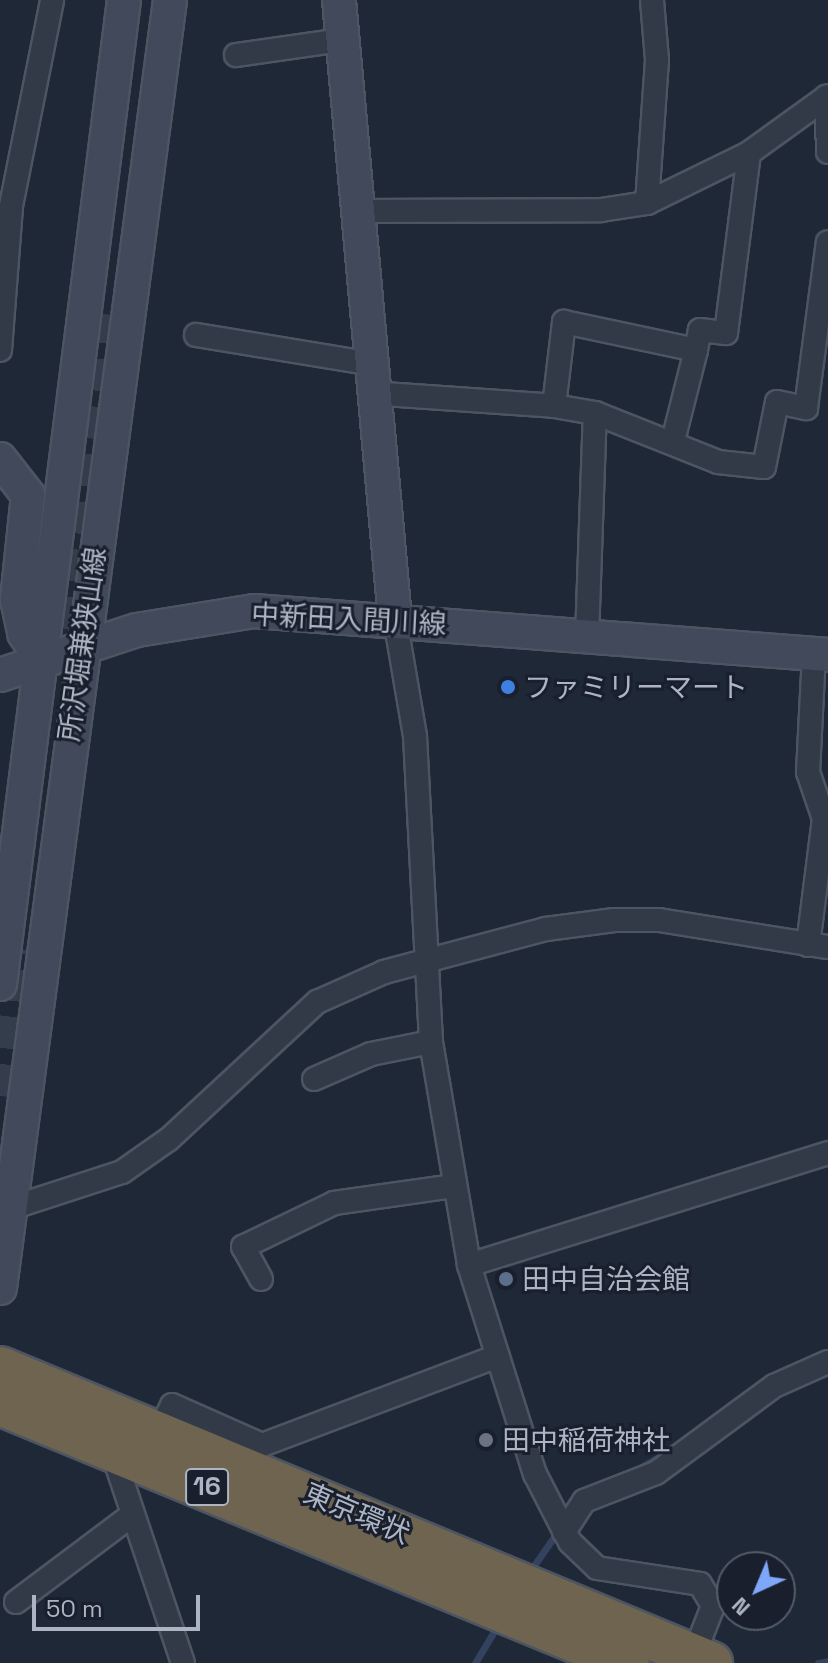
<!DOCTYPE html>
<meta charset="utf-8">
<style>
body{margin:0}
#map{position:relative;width:828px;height:1663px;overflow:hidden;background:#1f2837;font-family:"Space Grotesk","Noto Sans JP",sans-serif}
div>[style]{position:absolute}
.stream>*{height:7px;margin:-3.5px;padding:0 3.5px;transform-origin:3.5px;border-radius:3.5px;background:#32425f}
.secondary-tunnel>*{height:32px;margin-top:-16px;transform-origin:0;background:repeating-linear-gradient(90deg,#343d4c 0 32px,transparent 0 48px)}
.roads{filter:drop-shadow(2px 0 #4d5562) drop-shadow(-2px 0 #4d5562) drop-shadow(0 2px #4d5562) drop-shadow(0 -2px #4d5562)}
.street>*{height:22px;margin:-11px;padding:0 11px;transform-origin:11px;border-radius:11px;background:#333a47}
.secondary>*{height:32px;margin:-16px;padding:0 16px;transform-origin:16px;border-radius:16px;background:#41495a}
.highway>*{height:42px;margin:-21px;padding:0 21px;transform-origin:21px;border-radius:21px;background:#6e6450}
.dots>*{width:22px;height:22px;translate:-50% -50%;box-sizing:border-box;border:4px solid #191f2c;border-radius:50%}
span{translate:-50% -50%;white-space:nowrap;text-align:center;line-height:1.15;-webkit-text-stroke:6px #191f2c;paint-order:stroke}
.shield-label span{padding:2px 6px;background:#191f2c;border:2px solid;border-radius:6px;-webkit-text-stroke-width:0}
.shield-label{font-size:26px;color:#adb5c4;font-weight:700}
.street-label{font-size:28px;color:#adb5c4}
.poi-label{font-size:28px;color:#adb5c4}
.left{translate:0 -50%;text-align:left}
.north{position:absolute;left:716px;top:1551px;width:80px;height:80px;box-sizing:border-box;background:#191f2c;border:2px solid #545b69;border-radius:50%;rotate:224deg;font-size:22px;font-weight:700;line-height:32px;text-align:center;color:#adb5c4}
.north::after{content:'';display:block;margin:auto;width:28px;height:36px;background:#7ea6f9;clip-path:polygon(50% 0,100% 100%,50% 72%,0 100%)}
.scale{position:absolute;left:32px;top:1595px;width:168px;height:36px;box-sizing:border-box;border:4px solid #adb5c4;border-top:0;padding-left:10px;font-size:24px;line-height:28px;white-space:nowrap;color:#adb5c4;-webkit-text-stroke:6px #191f2c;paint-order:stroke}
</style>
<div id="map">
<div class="stream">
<div style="left:636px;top:1470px;width:36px;rotate:-30deg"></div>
<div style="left:535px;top:1564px;width:32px;rotate:-55deg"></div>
<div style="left:475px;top:1663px;width:35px;rotate:-59deg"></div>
<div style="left:818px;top:1663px;width:10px;rotate:-11deg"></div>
</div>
<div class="secondary-tunnel">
<div style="left:65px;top:677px;width:365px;rotate:-82.9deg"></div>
<div style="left:0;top:1096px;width:148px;rotate:-82.6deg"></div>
</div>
<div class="roads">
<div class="street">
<div style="left:236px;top:55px;width:107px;rotate:-8.1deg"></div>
<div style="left:826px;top:97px;width:55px;rotate:87.9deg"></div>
<div style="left:647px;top:203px;width:143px;rotate:-86deg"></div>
<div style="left:657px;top:60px;width:60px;rotate:-94.8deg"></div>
<div style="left:353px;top:211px;width:248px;rotate:-0.2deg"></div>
<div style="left:601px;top:210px;width:47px;rotate:-8.7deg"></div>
<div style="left:647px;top:203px;width:114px;rotate:-26.1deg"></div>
<div style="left:749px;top:153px;width:97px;rotate:-35.8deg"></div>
<div style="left:196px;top:335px;width:173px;rotate:9.3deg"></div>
<div style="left:0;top:350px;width:144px;rotate:-85.6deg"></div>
<div style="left:11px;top:206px;width:210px;rotate:-78.7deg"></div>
<div style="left:696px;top:350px;width:20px;rotate:-79deg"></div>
<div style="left:700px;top:330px;width:26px;rotate:7deg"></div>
<div style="left:726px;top:333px;width:181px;rotate:-82.7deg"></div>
<div style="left:370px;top:393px;width:184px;rotate:4deg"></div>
<div style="left:554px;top:406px;width:42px;rotate:9.7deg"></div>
<div style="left:595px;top:413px;width:132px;rotate:21.7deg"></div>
<div style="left:718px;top:462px;width:46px;rotate:6.2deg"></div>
<div style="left:764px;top:467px;width:66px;rotate:-78.7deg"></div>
<div style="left:777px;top:402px;width:30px;rotate:12deg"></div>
<div style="left:806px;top:408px;width:167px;rotate:-82.5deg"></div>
<div style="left:554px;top:406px;width:85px;rotate:-83.2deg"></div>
<div style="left:564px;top:322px;width:135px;rotate:12deg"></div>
<div style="left:696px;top:350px;width:94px;rotate:104.2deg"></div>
<div style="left:395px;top:619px;width:119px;rotate:80.3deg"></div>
<div style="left:415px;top:736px;width:306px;rotate:87deg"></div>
<div style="left:431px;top:1042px;width:226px;rotate:80.3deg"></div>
<div style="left:469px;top:1265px;width:219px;rotate:72.5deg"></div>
<div style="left:535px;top:1474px;width:76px;rotate:62.8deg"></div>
<div style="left:570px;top:1542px;width:37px;rotate:44deg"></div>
<div style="left:597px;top:1568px;width:104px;rotate:8.8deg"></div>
<div style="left:700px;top:1584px;width:26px;rotate:59deg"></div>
<div style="left:713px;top:1606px;width:60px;rotate:111.4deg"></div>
<div style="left:587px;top:638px;width:225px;rotate:-88deg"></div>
<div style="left:808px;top:945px;width:127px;rotate:-82.8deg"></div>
<div style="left:824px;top:819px;width:50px;rotate:-108.8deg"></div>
<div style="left:808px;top:772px;width:117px;rotate:-87.1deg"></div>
<div style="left:314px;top:1079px;width:62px;rotate:-23.7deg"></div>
<div style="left:371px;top:1054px;width:61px;rotate:-11.3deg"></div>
<div style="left:11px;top:1208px;width:117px;rotate:-18deg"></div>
<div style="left:122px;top:1172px;width:57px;rotate:-35.1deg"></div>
<div style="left:169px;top:1139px;width:202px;rotate:-42.8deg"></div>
<div style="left:317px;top:1002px;width:73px;rotate:-24.1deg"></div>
<div style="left:384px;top:972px;width:168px;rotate:-14.9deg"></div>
<div style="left:546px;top:929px;width:69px;rotate:-7.5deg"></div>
<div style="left:614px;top:920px;width:45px"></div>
<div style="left:659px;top:920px;width:171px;rotate:9.1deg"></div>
<div style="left:469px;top:1265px;width:376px;rotate:-17.3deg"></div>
<div style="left:261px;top:1279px;width:37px;rotate:-119deg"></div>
<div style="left:243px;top:1247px;width:101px;rotate:-25.8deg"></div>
<div style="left:334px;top:1203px;width:120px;rotate:-8.1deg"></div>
<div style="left:158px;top:1433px;width:31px;rotate:-63deg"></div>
<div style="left:172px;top:1405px;width:98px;rotate:24deg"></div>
<div style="left:262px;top:1445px;width:252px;rotate:-20.7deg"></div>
<div style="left:111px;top:1448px;width:227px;rotate:71.5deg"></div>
<div style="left:564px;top:1532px;width:37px;rotate:-57deg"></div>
<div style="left:584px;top:1501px;width:77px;rotate:-21.3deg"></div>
<div style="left:656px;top:1473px;width:147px;rotate:-36.4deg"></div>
<div style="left:774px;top:1386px;width:59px;rotate:-24deg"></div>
<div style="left:16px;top:1602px;width:146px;rotate:-36.9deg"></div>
</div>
<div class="secondary">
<div style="left:339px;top:0;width:622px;rotate:84.83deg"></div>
<div style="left:0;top:459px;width:46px;rotate:52.1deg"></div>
<div style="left:28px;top:495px;width:105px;rotate:96deg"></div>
<div style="left:17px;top:599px;width:35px;rotate:78deg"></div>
<div style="left:24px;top:633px;width:34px;rotate:56deg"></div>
<div style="left:0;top:675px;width:144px;rotate:-18.2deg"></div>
<div style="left:137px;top:630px;width:119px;rotate:-9.2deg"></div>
<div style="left:254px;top:611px;width:576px;rotate:4.38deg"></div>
<div style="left:0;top:984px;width:992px;rotate:-82.82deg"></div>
<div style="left:0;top:1288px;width:1299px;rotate:-82.48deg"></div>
</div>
<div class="highway">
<div style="left:0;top:1368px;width:770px;rotate:22.53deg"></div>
<div style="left:0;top:1404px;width:679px;rotate:22.41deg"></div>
</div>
</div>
<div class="dots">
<div style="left:508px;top:687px;background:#3f7fe0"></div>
<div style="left:506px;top:1279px;background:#5c6f8a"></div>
<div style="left:486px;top:1440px;background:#6b7280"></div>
</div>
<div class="shield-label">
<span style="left:207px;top:1487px">16</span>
</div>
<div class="street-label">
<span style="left:349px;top:619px;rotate:3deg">中新田入間川線</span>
<span style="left:82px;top:644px;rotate:-82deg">所沢堀兼狭山線</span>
<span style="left:357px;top:1513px;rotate:23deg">東京環状</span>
</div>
<div class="poi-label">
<span class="left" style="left:524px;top:687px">ファミリーマート</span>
<span class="left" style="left:522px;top:1279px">田中自治会館</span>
<span class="left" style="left:502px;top:1440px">田中稲荷神社</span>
</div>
<div class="north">N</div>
<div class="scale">50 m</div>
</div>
